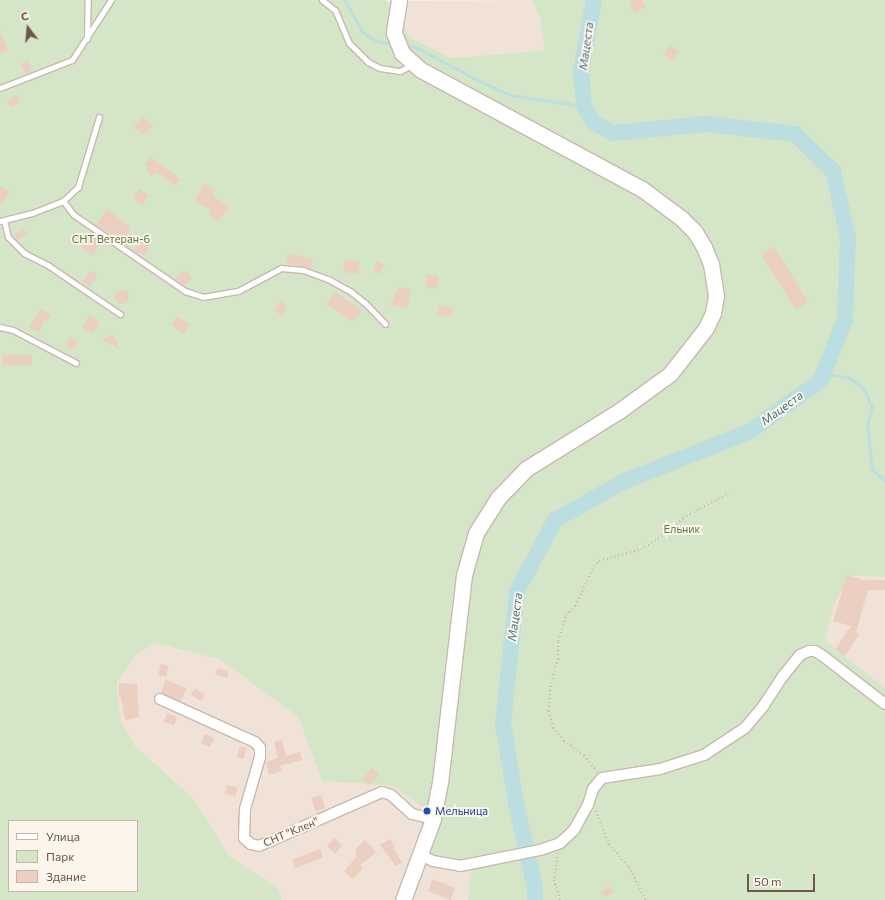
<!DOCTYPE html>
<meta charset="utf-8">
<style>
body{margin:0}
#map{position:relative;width:885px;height:900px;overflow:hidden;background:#f9f0e6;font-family:Commissioner,sans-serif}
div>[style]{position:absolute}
.residential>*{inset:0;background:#f0e2d6}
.green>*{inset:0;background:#d5e5c7}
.stream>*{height:2.5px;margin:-1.25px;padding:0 1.25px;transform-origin:1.25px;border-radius:1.25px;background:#bddee0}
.river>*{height:16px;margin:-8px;padding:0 8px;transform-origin:8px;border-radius:8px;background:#bddee0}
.building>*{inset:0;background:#ebcfc1;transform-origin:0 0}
.round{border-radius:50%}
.path>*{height:1.5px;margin-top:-0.75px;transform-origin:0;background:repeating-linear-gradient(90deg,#cfb2a5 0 1px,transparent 0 4px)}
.roads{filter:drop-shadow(1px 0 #c9b8ae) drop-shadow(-1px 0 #c9b8ae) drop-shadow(0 1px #c9b8ae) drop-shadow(0 -1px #c9b8ae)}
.lane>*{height:5px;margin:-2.5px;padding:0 2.5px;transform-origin:2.5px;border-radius:2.5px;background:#fff}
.street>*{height:10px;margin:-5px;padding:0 5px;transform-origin:5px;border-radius:5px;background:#fff}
.secondary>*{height:15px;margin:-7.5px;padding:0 7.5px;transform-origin:7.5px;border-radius:7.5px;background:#fff}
.dots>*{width:11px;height:11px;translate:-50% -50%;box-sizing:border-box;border:2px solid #fcf5ec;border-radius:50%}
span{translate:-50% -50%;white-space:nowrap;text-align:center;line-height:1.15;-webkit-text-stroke:3.5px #fcf5ec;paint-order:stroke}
.park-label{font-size:11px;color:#5c794b}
.transit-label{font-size:11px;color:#164399}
.left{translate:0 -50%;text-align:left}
.street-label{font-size:11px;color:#6f574e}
.water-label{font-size:12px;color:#477479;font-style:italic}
.legend{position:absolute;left:8px;top:820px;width:130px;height:72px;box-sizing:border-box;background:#fcf5ec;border:1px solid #c4b6ad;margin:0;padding:5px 7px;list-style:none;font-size:12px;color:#6f574e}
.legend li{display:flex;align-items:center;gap:8px;height:20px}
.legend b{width:20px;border:1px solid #c4b6ad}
.north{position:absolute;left:8px;top:8px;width:40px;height:40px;-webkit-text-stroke:3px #fcf5ec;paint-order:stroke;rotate:344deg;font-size:11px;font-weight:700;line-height:16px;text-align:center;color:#6f574e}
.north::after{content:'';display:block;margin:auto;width:14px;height:18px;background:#6f574e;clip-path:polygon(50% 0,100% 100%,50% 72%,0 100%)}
.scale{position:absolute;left:747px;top:874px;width:68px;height:18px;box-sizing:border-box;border:2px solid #6f574e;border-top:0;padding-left:5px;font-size:12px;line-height:14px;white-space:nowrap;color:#6f574e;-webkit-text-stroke:3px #fcf5ec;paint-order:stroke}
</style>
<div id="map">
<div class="residential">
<div style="clip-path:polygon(532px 0,540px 18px,545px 50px,452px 58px,410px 37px,386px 1px)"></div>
<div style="clip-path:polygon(850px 576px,885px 577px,885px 688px,825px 640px,834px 605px)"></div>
<div style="clip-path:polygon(154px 643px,221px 660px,298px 717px,322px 781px,393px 786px,442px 822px,430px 858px,471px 865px,468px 900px,282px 900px,279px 889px,229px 856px,194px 799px,135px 746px,121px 722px,117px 682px,136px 655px)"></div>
</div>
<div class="green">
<div style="clip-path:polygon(evenodd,0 0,386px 0,410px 37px,452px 58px,545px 50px,540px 18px,532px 0,885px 0,885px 577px,850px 576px,834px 605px,825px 640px,885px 688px,885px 900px,468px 900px,471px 865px,430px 858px,441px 821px,393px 786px,322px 781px,298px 717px,221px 660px,155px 643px,136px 655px,117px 682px,121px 722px,135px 746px,194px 799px,229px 856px,279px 889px,282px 900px,0 900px,0 0,9px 821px,137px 821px,137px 891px,9px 891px,9px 821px)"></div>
</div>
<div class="stream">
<div style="left:345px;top:0;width:37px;rotate:61deg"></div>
<div style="left:363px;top:32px;width:17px;rotate:33deg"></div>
<div style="left:377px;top:41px;width:16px;rotate:11deg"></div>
<div style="left:406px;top:46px;width:10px;rotate:6deg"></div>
<div style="left:416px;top:47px;width:69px;rotate:28.4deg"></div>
<div style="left:477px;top:80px;width:36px;rotate:24deg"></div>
<div style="left:510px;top:95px;width:75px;rotate:8.5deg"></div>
<div style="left:821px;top:380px;width:11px;rotate:-34deg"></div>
<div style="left:830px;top:374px;width:20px;rotate:11deg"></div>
<div style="left:850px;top:378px;width:17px;rotate:36deg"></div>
<div style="left:864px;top:388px;width:21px;rotate:67deg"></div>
<div style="left:872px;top:407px;width:17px;rotate:103deg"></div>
<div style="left:868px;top:424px;width:45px;rotate:84.9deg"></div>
<div style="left:872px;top:469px;width:17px;rotate:40deg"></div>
</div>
<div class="river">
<div style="left:535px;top:900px;width:12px;rotate:-90deg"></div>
<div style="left:535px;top:888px;width:87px;rotate:-102.6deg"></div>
<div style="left:516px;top:803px;width:81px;rotate:-99.2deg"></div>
<div style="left:503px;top:723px;width:133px;rotate:-83.9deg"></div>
<div style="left:517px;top:591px;width:81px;rotate:-61.8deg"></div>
<div style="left:555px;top:520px;width:80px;rotate:-29.1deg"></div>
<div style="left:625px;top:481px;width:133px;rotate:-21.6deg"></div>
<div style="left:749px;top:432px;width:89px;rotate:-35.8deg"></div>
<div style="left:821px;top:380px;width:66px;rotate:-68.5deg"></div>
<div style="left:845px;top:319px;width:82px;rotate:-87.9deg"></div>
<div style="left:848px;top:237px;width:68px;rotate:-102.8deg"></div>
<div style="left:833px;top:171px;width:53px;rotate:-135.8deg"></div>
<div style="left:795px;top:134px;width:90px;rotate:-173.6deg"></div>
<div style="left:706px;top:124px;width:93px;rotate:174.5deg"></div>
<div style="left:613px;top:133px;width:21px;rotate:-152deg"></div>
<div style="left:594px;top:123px;width:20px;rotate:-120deg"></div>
<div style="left:584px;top:106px;width:36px;rotate:-95deg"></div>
<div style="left:581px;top:70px;width:71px;rotate:-79.5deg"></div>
</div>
<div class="building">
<div style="clip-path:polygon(634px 0,642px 0,646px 7px,634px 13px,629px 2px)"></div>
<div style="clip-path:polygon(0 31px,8px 51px,0 54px)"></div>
<div style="left:670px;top:45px;width:11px;height:11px;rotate:38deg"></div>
<div style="left:28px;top:60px;width:11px;height:9px;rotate:63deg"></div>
<div style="clip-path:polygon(16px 95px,20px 102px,11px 107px,7px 101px)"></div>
<div style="left:143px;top:117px;width:13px;height:13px;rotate:45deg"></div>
<div style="clip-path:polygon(151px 157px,180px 179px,175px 186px,157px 172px,152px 176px,146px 170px,149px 167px,145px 165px)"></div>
<div style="clip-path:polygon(204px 184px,215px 189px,212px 195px,229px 207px,217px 222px,208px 215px,212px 210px,195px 201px)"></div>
<div style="clip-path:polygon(0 186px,10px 193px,0 206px)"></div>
<div style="left:140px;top:189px;width:11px;height:11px;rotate:38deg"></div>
<div style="clip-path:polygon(107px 209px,131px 228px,123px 242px,96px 225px)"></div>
<div style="left:23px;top:228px;width:7px;height:11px;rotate:56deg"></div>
<div style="left:92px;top:232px;width:14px;height:19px;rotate:36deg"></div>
<div style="left:138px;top:241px;width:12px;height:11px;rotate:24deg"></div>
<div style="left:774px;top:247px;width:65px;height:15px;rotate:58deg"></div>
<div style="clip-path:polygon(292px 254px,313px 259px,311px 268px,289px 264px,286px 261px,287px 256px)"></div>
<div style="left:345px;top:260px;width:15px;height:12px;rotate:8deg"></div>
<div style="left:377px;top:261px;width:8px;height:11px;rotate:23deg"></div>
<div style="left:90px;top:270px;width:9px;height:14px;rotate:32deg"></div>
<div style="clip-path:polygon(185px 270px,192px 278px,184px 285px,175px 279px)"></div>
<div style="clip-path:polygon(426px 274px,439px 276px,436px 289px,426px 287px)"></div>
<div style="clip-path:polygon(398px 287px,412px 290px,407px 308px,391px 305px)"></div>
<div class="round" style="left:115px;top:290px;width:14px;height:14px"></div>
<div style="left:335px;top:292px;width:32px;height:15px;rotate:34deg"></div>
<div style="left:280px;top:301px;width:9px;height:11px;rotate:36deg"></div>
<div style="left:439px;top:305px;width:14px;height:10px;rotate:12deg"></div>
<div style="clip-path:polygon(41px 309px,51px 315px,47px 322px,45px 320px,39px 332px,29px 327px)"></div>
<div style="left:89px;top:315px;width:13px;height:14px;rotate:32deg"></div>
<div style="left:178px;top:316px;width:15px;height:11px;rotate:37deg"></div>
<div style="clip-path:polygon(114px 335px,119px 349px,102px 339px)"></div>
<div style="left:70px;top:337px;width:9px;height:10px;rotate:27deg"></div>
<div style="left:32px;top:355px;width:10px;height:30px;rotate:90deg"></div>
<div style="clip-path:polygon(847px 575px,864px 580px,885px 580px,885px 590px,868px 590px,856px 632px,859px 634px,845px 656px,835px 649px,851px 626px,833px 621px)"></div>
<div style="left:161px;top:664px;width:8px;height:11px;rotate:14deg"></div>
<div style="left:217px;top:668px;width:12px;height:7px;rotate:14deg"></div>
<div style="left:166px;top:680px;width:22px;height:14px;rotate:22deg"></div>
<div style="clip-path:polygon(119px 683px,137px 684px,139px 717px,125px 720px,121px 697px,119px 697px)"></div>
<div style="clip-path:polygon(195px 689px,205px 694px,201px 701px,191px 695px)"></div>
<div style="left:167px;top:713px;width:11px;height:9px;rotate:22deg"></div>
<div style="left:205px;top:734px;width:10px;height:10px;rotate:24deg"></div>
<div style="clip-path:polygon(282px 740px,286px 756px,300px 752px,302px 760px,280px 766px,282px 771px,269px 775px,266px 762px,278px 758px,274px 742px)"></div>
<div style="left:240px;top:746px;width:7px;height:12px;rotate:16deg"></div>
<div style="left:372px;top:768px;width:9px;height:15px;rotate:41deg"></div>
<div style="left:227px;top:785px;width:11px;height:9px;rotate:15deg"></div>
<div style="left:321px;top:795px;width:14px;height:10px;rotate:73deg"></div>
<div style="left:334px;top:838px;width:11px;height:11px;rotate:41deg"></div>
<div style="clip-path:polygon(390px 839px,395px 847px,393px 848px,402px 862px,396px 866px,380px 845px)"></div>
<div style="clip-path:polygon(365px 840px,376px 852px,360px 865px,363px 868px,353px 879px,344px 871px,357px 856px,355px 850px)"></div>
<div style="left:320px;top:849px;width:9px;height:30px;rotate:69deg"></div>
<div style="left:433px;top:879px;width:24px;height:13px;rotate:22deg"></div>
<div style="left:610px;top:886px;width:7px;height:11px;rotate:56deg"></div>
</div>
<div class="path">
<div style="left:597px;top:772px;width:21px;rotate:-129deg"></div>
<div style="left:584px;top:756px;width:25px;rotate:-143deg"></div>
<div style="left:564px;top:741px;width:17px;rotate:-130deg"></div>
<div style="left:553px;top:728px;width:18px;rotate:-106deg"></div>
<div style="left:548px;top:711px;width:28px;rotate:-84deg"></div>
<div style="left:551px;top:683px;width:25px;rotate:-74deg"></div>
<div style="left:558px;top:659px;width:18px;rotate:-90deg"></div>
<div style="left:558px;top:641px;width:27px;rotate:-73deg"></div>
<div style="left:566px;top:615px;width:13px;rotate:-45deg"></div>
<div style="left:575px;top:606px;width:44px;rotate:-64.6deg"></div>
<div style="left:594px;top:566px;width:7px;rotate:-45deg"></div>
<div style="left:599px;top:561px;width:44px;rotate:-15.9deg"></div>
<div style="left:641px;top:549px;width:31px;rotate:-31deg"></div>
<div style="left:668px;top:533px;width:21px;rotate:-45deg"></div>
<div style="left:683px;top:518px;width:52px;rotate:-28.5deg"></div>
<div style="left:596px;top:811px;width:35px;rotate:68deg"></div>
<div style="left:609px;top:844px;width:30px;rotate:49deg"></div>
<div style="left:629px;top:867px;width:37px;rotate:63deg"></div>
<div style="left:558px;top:853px;width:27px;rotate:98deg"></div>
<div style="left:554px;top:880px;width:21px;rotate:73deg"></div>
</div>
<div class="roads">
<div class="lane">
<div style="left:322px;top:0;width:16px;rotate:38deg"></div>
<div style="left:335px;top:10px;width:36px;rotate:67deg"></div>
<div style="left:349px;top:43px;width:27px;rotate:45deg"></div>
<div style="left:368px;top:62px;width:13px;rotate:27deg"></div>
<div style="left:380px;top:68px;width:20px;rotate:9deg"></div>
<div style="left:400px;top:71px;width:13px;rotate:-27deg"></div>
<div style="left:87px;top:39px;width:39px;rotate:-89deg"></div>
<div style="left:0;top:88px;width:77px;rotate:-21.3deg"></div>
<div style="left:72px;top:60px;width:72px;rotate:-57deg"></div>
<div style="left:63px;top:201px;width:18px;rotate:52deg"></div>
<div style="left:74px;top:215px;width:135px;rotate:34.4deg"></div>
<div style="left:185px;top:291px;width:19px;rotate:18deg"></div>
<div style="left:203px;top:297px;width:36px;rotate:-10deg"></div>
<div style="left:238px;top:291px;width:49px;rotate:-28.1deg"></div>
<div style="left:281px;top:268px;width:22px;rotate:5deg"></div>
<div style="left:303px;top:270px;width:27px;rotate:20deg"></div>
<div style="left:328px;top:279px;width:25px;rotate:29deg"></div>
<div style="left:350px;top:291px;width:19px;rotate:39deg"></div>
<div style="left:365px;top:303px;width:29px;rotate:46deg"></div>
<div style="left:4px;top:220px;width:17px;rotate:77deg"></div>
<div style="left:8px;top:237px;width:23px;rotate:45deg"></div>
<div style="left:24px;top:253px;width:28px;rotate:27deg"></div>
<div style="left:49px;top:266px;width:86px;rotate:34.1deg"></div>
<div style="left:0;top:221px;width:33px;rotate:-14deg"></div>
<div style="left:32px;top:213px;width:33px;rotate:-21deg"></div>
<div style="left:63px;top:201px;width:21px;rotate:-43deg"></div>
<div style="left:78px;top:187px;width:73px;rotate:-73.3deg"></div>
<div style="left:0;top:327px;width:13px;rotate:13deg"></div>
<div style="left:13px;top:330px;width:71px;rotate:27.6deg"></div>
</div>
<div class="street">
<div style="left:160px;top:699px;width:104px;rotate:24.4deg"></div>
<div style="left:255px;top:742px;width:8px;rotate:50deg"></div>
<div style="left:260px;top:748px;width:9px;rotate:90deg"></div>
<div style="left:260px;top:757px;width:54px;rotate:106.1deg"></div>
<div style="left:245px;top:809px;width:29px;rotate:92deg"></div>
<div style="left:244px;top:838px;width:9px;rotate:41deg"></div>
<div style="left:251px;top:844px;width:8px;rotate:14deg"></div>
<div style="left:259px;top:846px;width:134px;rotate:-23.7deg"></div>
<div style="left:382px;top:792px;width:9px;rotate:18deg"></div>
<div style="left:391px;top:795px;width:28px;rotate:42deg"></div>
<div style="left:412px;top:814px;width:22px;rotate:13deg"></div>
<div style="left:421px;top:855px;width:13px;rotate:27deg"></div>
<div style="left:433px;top:861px;width:27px;rotate:10deg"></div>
<div style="left:460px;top:866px;width:82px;rotate:-11.3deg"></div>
<div style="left:540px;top:850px;width:21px;rotate:-19deg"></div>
<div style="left:560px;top:843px;width:19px;rotate:-43deg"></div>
<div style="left:574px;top:830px;width:29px;rotate:-61deg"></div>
<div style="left:588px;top:805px;width:17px;rotate:-73deg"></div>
<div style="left:593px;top:789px;width:14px;rotate:-51deg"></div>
<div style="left:602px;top:778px;width:59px;rotate:-8.8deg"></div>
<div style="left:660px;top:769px;width:46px;rotate:-17.7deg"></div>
<div style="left:704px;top:755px;width:49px;rotate:-33.4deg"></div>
<div style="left:745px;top:728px;width:30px;rotate:-50deg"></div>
<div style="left:764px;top:705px;width:35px;rotate:-57deg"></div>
<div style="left:783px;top:676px;width:27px;rotate:-51deg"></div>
<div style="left:800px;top:655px;width:10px;rotate:-24deg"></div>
<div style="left:809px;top:651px;width:6px"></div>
<div style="left:815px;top:651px;width:9px;rotate:32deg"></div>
<div style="left:823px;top:656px;width:78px;rotate:37.7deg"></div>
</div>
<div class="secondary">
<div style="left:399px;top:0;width:33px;rotate:99deg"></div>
<div style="left:394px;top:33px;width:22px;rotate:68deg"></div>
<div style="left:402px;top:53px;width:25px;rotate:42deg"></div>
<div style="left:421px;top:70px;width:251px;rotate:28.3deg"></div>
<div style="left:642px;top:189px;width:49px;rotate:36.6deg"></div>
<div style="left:681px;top:218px;width:20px;rotate:45deg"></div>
<div style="left:695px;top:232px;width:17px;rotate:59deg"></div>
<div style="left:704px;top:247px;width:18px;rotate:68deg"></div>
<div style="left:711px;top:264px;width:32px;rotate:81deg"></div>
<div style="left:716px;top:296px;width:17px;rotate:100deg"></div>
<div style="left:713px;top:313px;width:17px;rotate:115deg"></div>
<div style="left:706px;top:328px;width:58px;rotate:128deg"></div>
<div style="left:670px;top:374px;width:63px;rotate:144deg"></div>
<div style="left:619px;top:411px;width:110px;rotate:148.1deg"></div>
<div style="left:526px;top:469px;width:40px;rotate:134deg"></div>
<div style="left:498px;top:498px;width:41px;rotate:122.2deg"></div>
<div style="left:476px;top:533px;width:44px;rotate:105.9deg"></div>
<div style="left:464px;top:575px;width:208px;rotate:96.6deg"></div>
<div style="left:440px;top:782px;width:38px;rotate:101deg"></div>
<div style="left:433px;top:819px;width:86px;rotate:110.3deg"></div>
</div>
</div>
<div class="dots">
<div style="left:427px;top:811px;background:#1a4fb4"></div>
</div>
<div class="park-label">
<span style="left:111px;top:239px">СНТ Ветеран-6</span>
<span style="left:682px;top:529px">Ельник</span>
</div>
<div class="transit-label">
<span class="left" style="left:435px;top:811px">Мельница</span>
</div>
<div class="street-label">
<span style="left:291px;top:832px;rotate:-23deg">СНТ "Клен"</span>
</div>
<div class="water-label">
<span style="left:586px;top:46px;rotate:-82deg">Мацеста</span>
<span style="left:782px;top:408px;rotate:-36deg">Мацеста</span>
<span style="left:515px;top:617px;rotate:-82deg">Мацеста</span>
</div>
<ul class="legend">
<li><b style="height:5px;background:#fff"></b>Улица</li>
<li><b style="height:11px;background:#d5e5c7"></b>Парк</li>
<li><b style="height:11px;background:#ebcfc1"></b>Здание</li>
</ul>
<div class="north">С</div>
<div class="scale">50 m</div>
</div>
